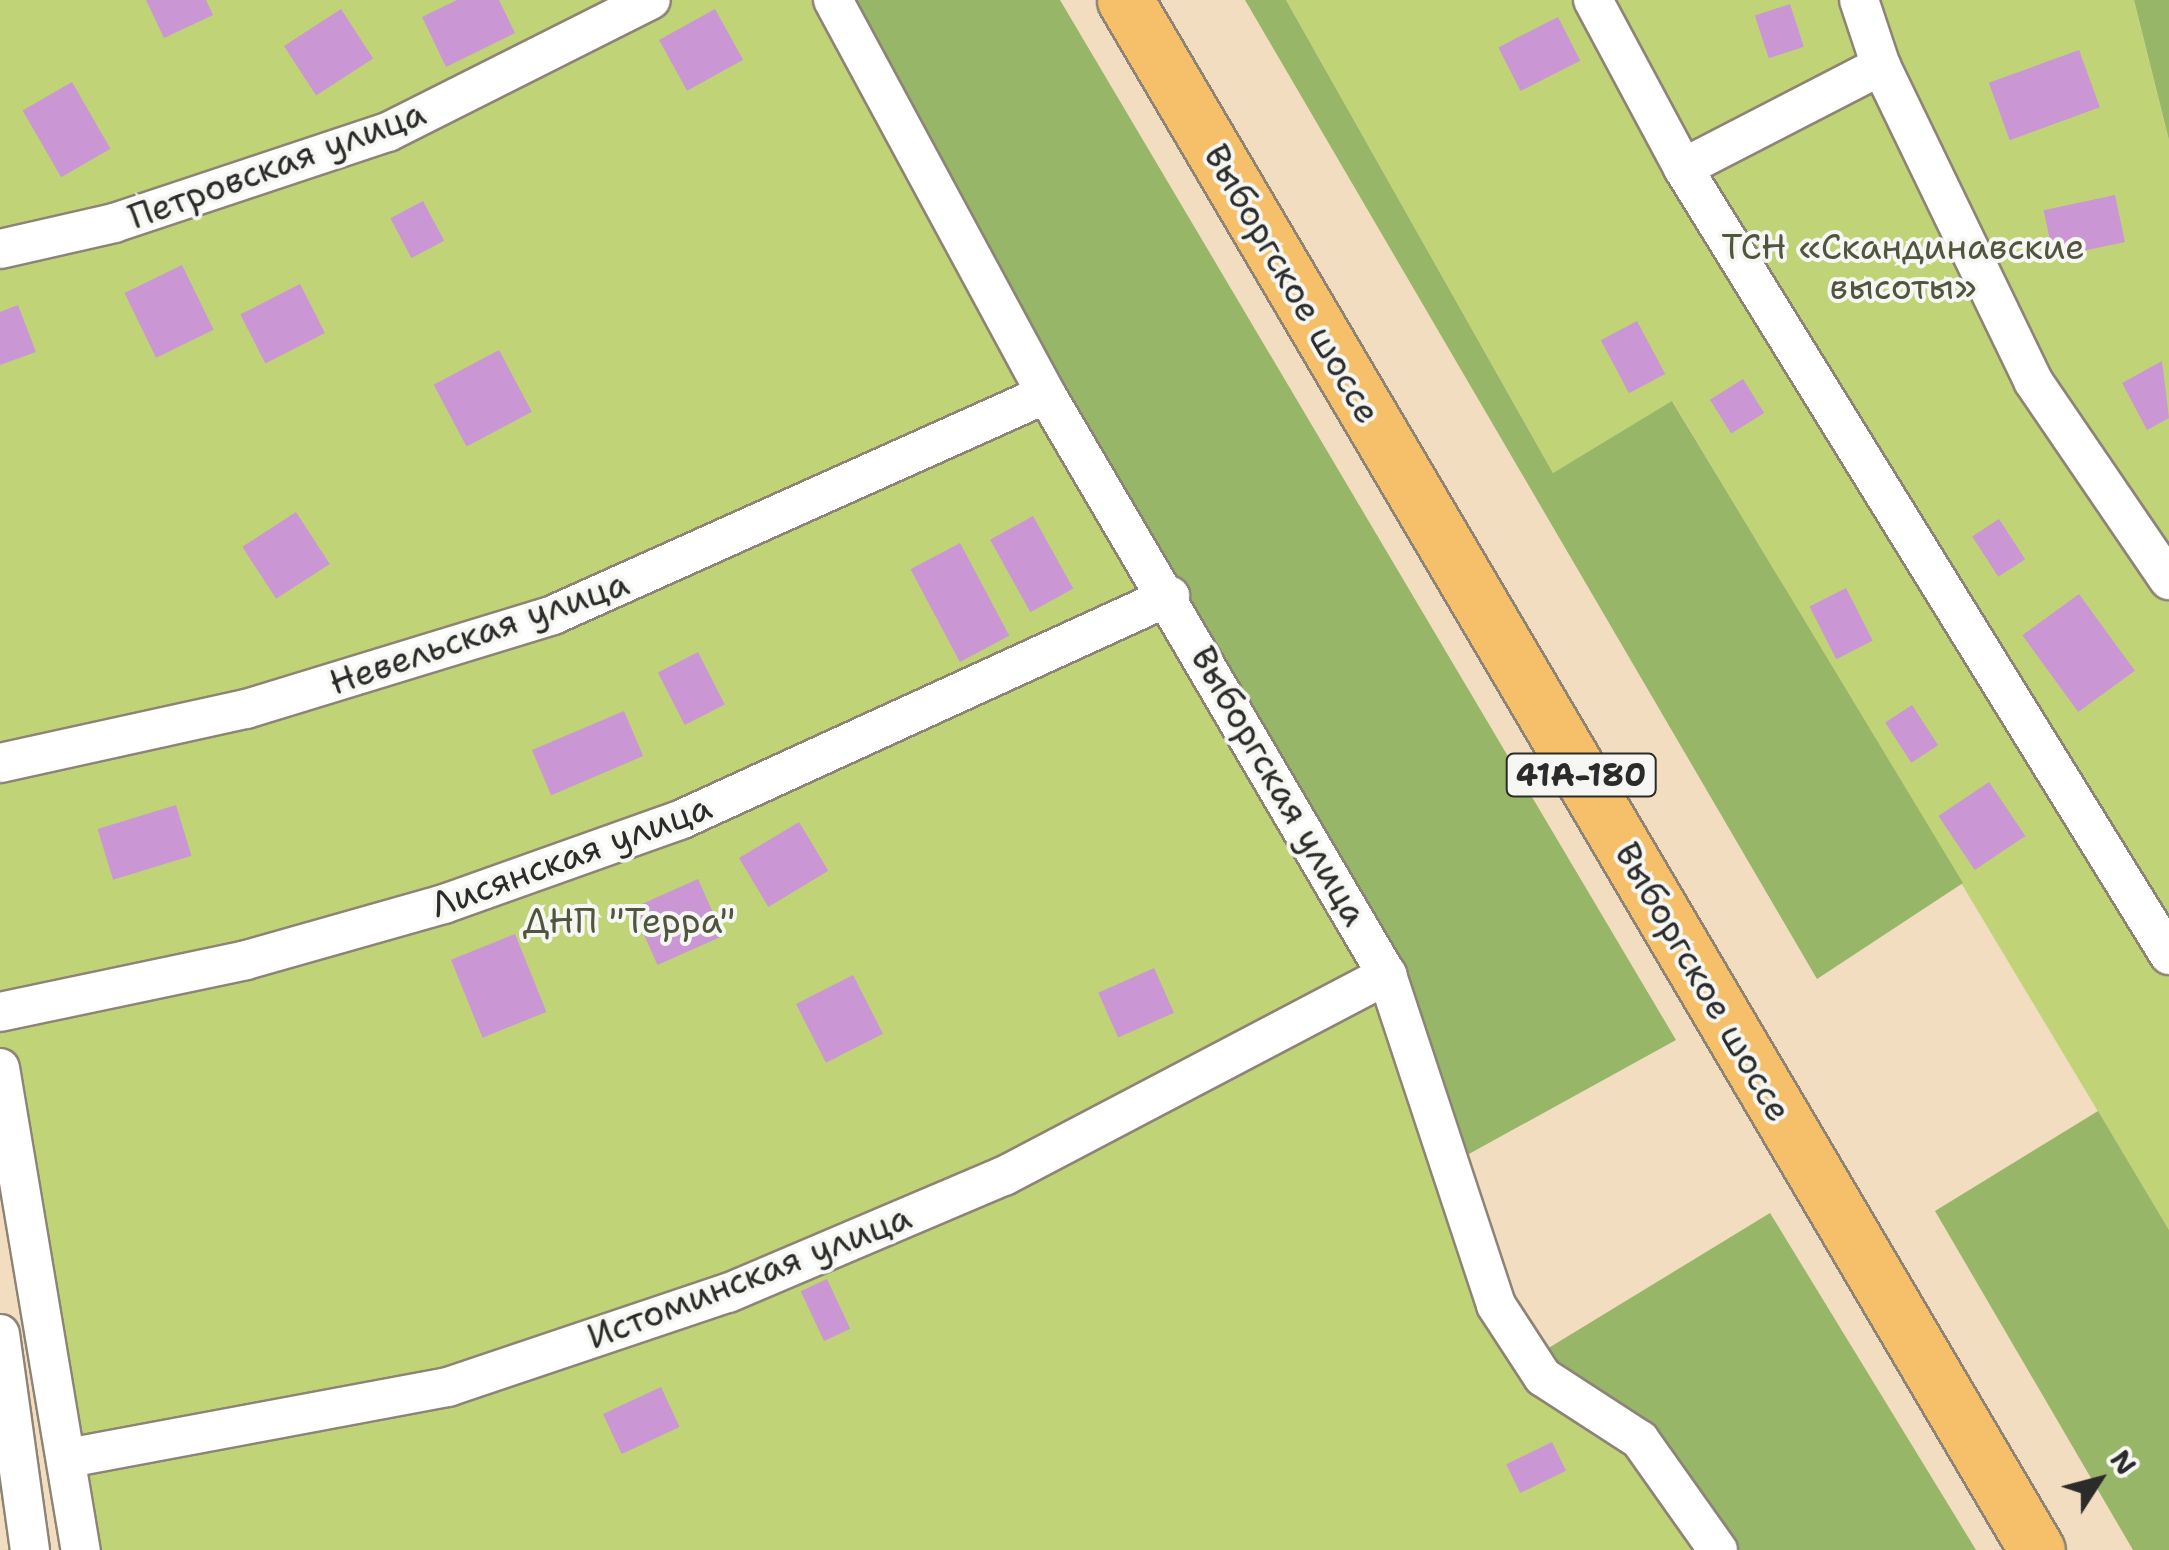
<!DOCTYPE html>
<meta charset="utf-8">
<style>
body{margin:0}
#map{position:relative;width:2169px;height:1550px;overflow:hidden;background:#f2ddc0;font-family:"Shantell Sans",sans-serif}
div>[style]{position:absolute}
.green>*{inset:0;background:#c0d477}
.forest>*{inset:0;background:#98b668}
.building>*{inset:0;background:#ca96d4;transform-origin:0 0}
.roads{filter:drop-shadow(2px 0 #8e8476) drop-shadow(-2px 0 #8e8476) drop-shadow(0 2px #8e8476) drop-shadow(0 -2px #8e8476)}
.minor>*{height:38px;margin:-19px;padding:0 19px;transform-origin:19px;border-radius:19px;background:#fff}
.primary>*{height:55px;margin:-27.5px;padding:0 27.5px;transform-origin:27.5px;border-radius:27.5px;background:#f6c06b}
span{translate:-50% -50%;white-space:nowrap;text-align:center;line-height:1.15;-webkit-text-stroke:8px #f6f6f2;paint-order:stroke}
.shield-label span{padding:2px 8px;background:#f6f6f2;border:2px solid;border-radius:8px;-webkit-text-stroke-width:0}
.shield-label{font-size:32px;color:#2b2b2b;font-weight:700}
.street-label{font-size:35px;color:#2b2b2b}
.park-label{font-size:35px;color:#50553e}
.north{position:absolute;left:2049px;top:1430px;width:100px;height:100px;-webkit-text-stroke:8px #f6f6f2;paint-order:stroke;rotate:54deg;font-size:28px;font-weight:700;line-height:40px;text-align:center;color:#2b2b2b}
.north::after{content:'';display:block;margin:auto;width:35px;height:45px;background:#2b2b2b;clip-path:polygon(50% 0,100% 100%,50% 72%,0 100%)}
</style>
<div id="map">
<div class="green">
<div style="clip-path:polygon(0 0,833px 0,1373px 950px,1496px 1305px,1640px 1440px,1718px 1550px,81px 1550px,0 1068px)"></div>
<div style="clip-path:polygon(1286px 0,2134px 0,2169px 140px,2169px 1230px,1673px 402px,1553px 473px)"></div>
</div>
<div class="forest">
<div style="clip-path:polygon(833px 0,1060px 0,1676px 1040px,1458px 1160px,1394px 992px)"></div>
<div style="clip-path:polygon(1245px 0,1286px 0,1553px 473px,1672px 401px,1963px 883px,1817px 979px)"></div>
<div style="clip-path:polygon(2134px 0,2169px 0,2169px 140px)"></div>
<div style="clip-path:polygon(2098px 1111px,2169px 1230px,2169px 1550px,2133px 1550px,1935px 1211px)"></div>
<div style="clip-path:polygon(1770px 1213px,1976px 1550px,1718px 1550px,1542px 1352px)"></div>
</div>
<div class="building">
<div style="clip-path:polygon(146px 0,206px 0,213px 15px,164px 38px)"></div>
<div style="clip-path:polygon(457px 0,499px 0,515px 33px,446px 67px,422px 17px)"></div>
<div style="left:1790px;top:4px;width:45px;height:37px;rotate:72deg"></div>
<div style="left:341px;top:9px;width:59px;height:68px;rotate:57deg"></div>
<div style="left:715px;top:9px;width:58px;height:64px;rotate:61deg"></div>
<div style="left:1558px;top:17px;width:49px;height:67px;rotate:63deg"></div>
<div style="left:2079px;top:50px;width:61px;height:96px;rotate:70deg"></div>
<div style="left:72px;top:82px;width:77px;height:57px;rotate:60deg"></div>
<div style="left:2115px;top:195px;width:48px;height:73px;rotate:78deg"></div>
<div style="left:423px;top:201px;width:45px;height:37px;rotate:62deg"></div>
<div style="left:182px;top:265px;width:72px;height:64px;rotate:64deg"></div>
<div style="left:300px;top:284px;width:55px;height:67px;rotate:63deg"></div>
<div style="clip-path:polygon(18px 305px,36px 352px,0 365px,0 312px)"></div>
<div style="left:1637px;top:321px;width:60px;height:41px;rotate:62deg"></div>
<div style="left:499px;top:350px;width:70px;height:74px;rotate:62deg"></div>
<div style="clip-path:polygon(2162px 361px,2169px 418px,2147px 430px,2122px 383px)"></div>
<div style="left:1743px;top:379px;width:40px;height:39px;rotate:58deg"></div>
<div style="left:296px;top:512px;width:62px;height:64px;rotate:57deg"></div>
<div style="left:1033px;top:516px;width:83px;height:49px;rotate:61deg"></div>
<div style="left:1999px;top:519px;width:48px;height:32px;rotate:57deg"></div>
<div style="left:960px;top:543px;width:105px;height:56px;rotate:62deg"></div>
<div style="left:1846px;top:588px;width:59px;height:41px;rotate:63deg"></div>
<div style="left:2079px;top:594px;width:95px;height:70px;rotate:54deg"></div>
<div style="left:698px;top:652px;width:59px;height:45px;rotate:63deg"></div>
<div style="left:1912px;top:705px;width:48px;height:32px;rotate:57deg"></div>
<div style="left:624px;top:711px;width:49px;height:100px;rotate:67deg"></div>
<div style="left:1989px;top:782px;width:65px;height:61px;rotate:56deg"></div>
<div style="left:176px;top:805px;width:53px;height:82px;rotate:73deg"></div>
<div style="left:799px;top:822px;width:57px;height:70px;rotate:59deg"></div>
<div style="left:698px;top:879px;width:62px;height:72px;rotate:66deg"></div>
<div style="left:515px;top:934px;width:84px;height:69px;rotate:68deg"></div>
<div style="left:1154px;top:968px;width:49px;height:61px;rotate:66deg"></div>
<div style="left:853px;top:975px;width:66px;height:64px;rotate:63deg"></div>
<div style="left:827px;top:1279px;width:55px;height:29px;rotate:65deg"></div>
<div style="left:661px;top:1387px;width:44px;height:64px;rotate:65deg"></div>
<div style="left:1552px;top:1442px;width:32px;height:51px;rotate:64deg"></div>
</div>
<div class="roads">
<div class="minor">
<div style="left:833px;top:0;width:448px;rotate:61.6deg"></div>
<div style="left:1046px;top:394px;width:674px;rotate:59.59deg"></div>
<div style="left:1387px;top:975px;width:348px;rotate:71.7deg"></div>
<div style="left:1496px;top:1305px;width:86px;rotate:56.9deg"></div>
<div style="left:1543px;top:1377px;width:116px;rotate:33deg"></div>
<div style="left:1640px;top:1440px;width:135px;rotate:54.7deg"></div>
<div style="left:1593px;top:0;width:191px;rotate:61.8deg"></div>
<div style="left:1683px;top:168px;width:925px;rotate:58.3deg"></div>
<div style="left:1859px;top:0;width:70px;rotate:71.6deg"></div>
<div style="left:1881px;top:66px;width:350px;rotate:64.2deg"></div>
<div style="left:2033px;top:381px;width:241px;rotate:55.7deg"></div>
<div style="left:1683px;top:168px;width:223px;rotate:-27.3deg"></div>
<div style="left:0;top:249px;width:117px;rotate:-12.8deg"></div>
<div style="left:114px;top:223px;width:289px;rotate:-18.4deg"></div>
<div style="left:388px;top:132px;width:294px;rotate:-26.7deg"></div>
<div style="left:0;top:763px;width:252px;rotate:-12.4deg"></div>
<div style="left:246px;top:709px;width:321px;rotate:-17deg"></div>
<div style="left:553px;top:615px;width:540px;rotate:-24.15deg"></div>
<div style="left:0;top:1012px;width:251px;rotate:-11.9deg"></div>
<div style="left:246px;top:960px;width:206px;rotate:-15.8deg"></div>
<div style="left:444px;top:904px;width:251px;rotate:-19.6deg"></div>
<div style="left:680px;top:820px;width:539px;rotate:-24.57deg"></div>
<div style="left:0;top:1068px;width:489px;rotate:80.5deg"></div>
<div style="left:0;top:1334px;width:218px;rotate:82.1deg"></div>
<div style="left:68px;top:1458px;width:387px;rotate:-10.6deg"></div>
<div style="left:448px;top:1387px;width:295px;rotate:-18.6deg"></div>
<div style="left:728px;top:1293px;width:300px;rotate:-23deg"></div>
<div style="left:1004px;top:1176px;width:433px;rotate:-27.7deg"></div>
</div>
<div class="primary">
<div style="left:1125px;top:0;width:1798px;rotate:59.53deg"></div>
</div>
</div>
<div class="shield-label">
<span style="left:1581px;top:775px">41А-180</span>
</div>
<div class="street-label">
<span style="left:277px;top:165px;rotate:-20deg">Петровская улица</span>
<span style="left:1292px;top:284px;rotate:60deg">Выборгское шоссе</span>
<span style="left:479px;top:633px;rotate:-19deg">Невельская улица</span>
<span style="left:1279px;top:786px;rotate:60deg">Выборгская улица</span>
<span style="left:571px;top:856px;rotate:-20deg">Лисянская улица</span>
<span style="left:1703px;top:982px;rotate:60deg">Выборгское шоссе</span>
<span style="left:749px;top:1277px;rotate:-21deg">Истоминская улица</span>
</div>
<div class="park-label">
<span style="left:1903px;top:267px">ТСН «Скандинавские<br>высоты»</span>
<span style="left:629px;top:921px">ДНП "Терра"</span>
</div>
<div class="north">N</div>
</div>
